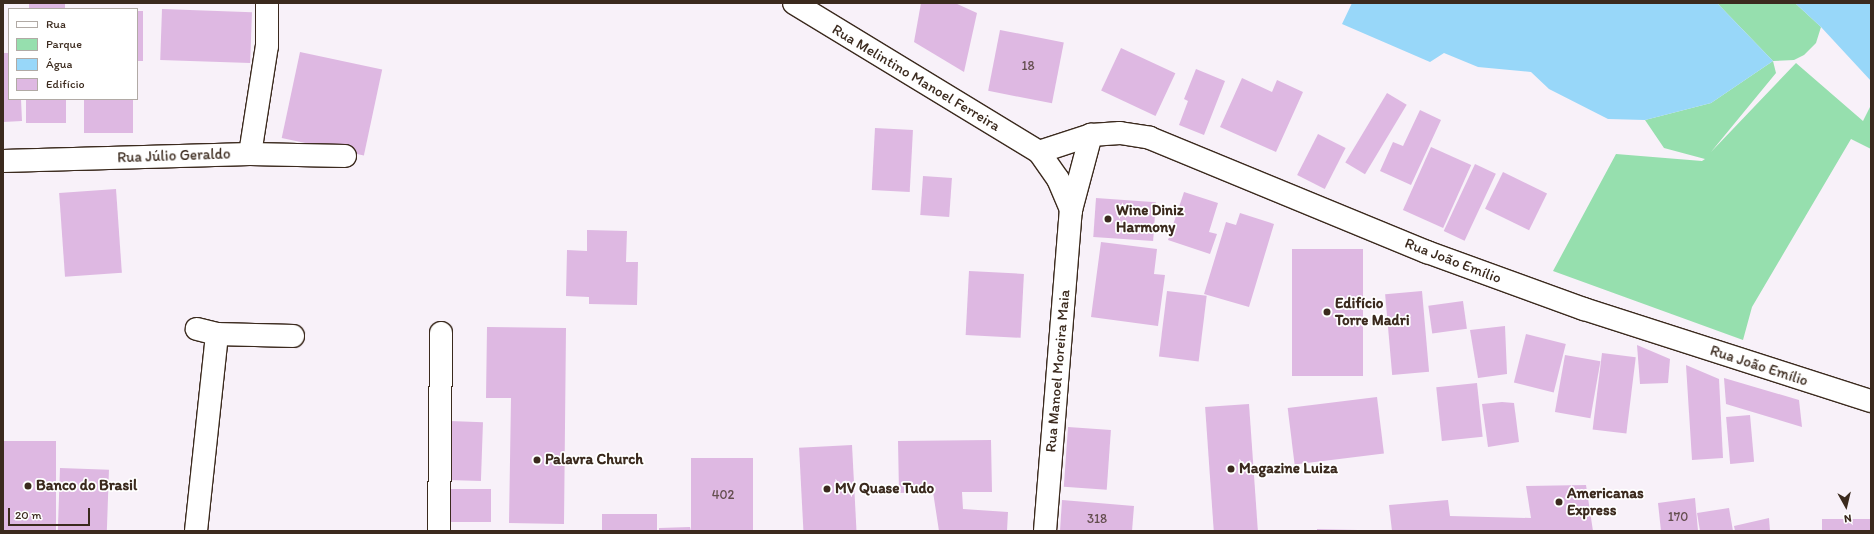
<!DOCTYPE html>
<meta charset="utf-8">
<style>
body{margin:0}
#map{position:relative;width:1874px;height:534px;overflow:hidden;background:#f8f1f9;font-family:Itim,sans-serif}
div>[style]{position:absolute}
.green>*{inset:0;background:#96dfae}
.water>*{inset:0;background:#98d7f9}
.building>*{inset:0;background:#deb8e2;transform-origin:0 0}
.roads{filter:drop-shadow(1px 0 #3b2a1e) drop-shadow(-1px 0 #3b2a1e) drop-shadow(0 1px #3b2a1e) drop-shadow(0 -1px #3b2a1e)}
.minor>*{height:22px;margin:-11px;padding:0 11px;transform-origin:11px;border-radius:11px;background:#fff}
.major>*{height:22px;margin:-11px;padding:0 11px;transform-origin:11px;border-radius:11px;background:#fff}
.dots>*{width:11px;height:11px;translate:-50% -50%;box-sizing:border-box;border:2px solid #fff;border-radius:50%}
span{translate:-50% -50%;white-space:nowrap;text-align:center;line-height:1.15;-webkit-text-stroke:3.5px #fff;paint-order:stroke}
.number-label{font-size:13px;color:#644e4f}
.number-label span{-webkit-text-stroke-width:0}
.street-label{font-size:15px;color:#3b2a1e}
.poi-label{font-size:15px;color:#3b2a1e;font-weight:700}
.left{translate:0 -50%;text-align:left}
.frame{position:absolute;inset:0;border:4px solid #3b2a1e;pointer-events:none}
.legend{position:absolute;left:8px;top:8px;width:130px;height:92px;box-sizing:border-box;background:#fff;border:1px solid #b1aaa5;margin:0;padding:5px 7px;list-style:none;font-size:12px;color:#3b2a1e}
.legend li{display:flex;align-items:center;gap:8px;height:20px}
.legend b{width:20px;border:1px solid #b1aaa5}
.north{position:absolute;left:1826px;top:486px;width:40px;height:40px;-webkit-text-stroke:3px #fff;paint-order:stroke;rotate:172deg;font-size:11px;font-weight:700;line-height:16px;text-align:center;color:#3b2a1e}
.north::after{content:'';display:block;margin:auto;width:14px;height:18px;background:#3b2a1e;clip-path:polygon(50% 0,100% 100%,50% 72%,0 100%)}
.scale{position:absolute;left:8px;top:508px;width:82px;height:18px;box-sizing:border-box;border:2px solid #3b2a1e;border-top:0;padding-left:5px;font-size:12px;line-height:14px;white-space:nowrap;color:#3b2a1e;-webkit-text-stroke:3px #fff;paint-order:stroke}
</style>
<div id="map">
<div class="green">
<div style="clip-path:polygon(1717px 3px,1795px 3px,1821px 27px,1816px 43px,1804px 55px,1794px 60px,1773px 61px,1776px 73px,1711px 152px,1796px 63px,1863px 121px,1871px 105px,1871px 149px,1851px 139px,1752px 307px,1743px 340px,1553px 271px,1616px 154px,1702px 161px,1705px 159px,1664px 148px,1645px 120px,1711px 103px,1773px 61px)"></div>
</div>
<div class="water">
<div style="clip-path:polygon(1352px 3px,1717px 3px,1773px 61px,1711px 103px,1645px 120px,1608px 119px,1549px 89px,1531px 72px,1478px 67px,1444px 53px,1430px 62px,1342px 24px)"></div>
<div style="clip-path:polygon(1795px 3px,1871px 3px,1871px 81px,1821px 27px)"></div>
</div>
<div class="building">
<div style="left:29px;top:3px;width:36px;height:6px"></div>
<div style="clip-path:polygon(921px 3px,955px 3px,977px 13px,964px 72px,914px 42px)"></div>
<div style="left:162px;top:9px;width:90px;height:51px;rotate:2deg"></div>
<div style="left:137px;top:11px;width:6px;height:50px"></div>
<div style="left:1000px;top:30px;width:65px;height:62px;rotate:11deg"></div>
<div style="left:1121px;top:48px;width:60px;height:47px;rotate:25deg"></div>
<div style="left:300px;top:52px;width:84px;height:88px;rotate:12deg"></div>
<div style="clip-path:polygon(3px 53px,9px 53px,9px 99px,21px 99px,22px 121px,3px 122px)"></div>
<div style="clip-path:polygon(1196px 69px,1225px 81px,1204px 135px,1179px 125px,1188px 101px,1184px 99px)"></div>
<div style="clip-path:polygon(1242px 78px,1272px 92px,1277px 80px,1303px 92px,1276px 152px,1220px 127px)"></div>
<div style="left:1387px;top:93px;width:23px;height:81px;rotate:31deg"></div>
<div style="left:26px;top:99px;width:40px;height:24px"></div>
<div style="left:84px;top:99px;width:49px;height:34px"></div>
<div style="clip-path:polygon(1420px 110px,1441px 120px,1411px 185px,1380px 171px,1393px 142px,1403px 146px)"></div>
<div style="left:875px;top:128px;width:38px;height:62px;rotate:3deg"></div>
<div style="left:1318px;top:134px;width:31px;height:46px;rotate:27deg"></div>
<div style="left:1431px;top:147px;width:44px;height:69px;rotate:24deg"></div>
<div style="left:1475px;top:164px;width:23px;height:74px;rotate:25deg"></div>
<div style="left:1503px;top:172px;width:49px;height:41px;rotate:26deg"></div>
<div style="left:923px;top:176px;width:29px;height:39px;rotate:4deg"></div>
<div style="left:116px;top:189px;width:84px;height:57px;rotate:86deg"></div>
<div style="clip-path:polygon(1184px 192px,1218px 203px,1209px 232px,1217px 234px,1210px 254px,1168px 240px)"></div>
<div style="left:1096px;top:198px;width:60px;height:39px;rotate:4deg"></div>
<div style="clip-path:polygon(1240px 213px,1274px 224px,1249px 307px,1204px 294px,1226px 222px,1236px 225px)"></div>
<div style="clip-path:polygon(587px 230px,627px 231px,626px 262px,638px 262px,637px 305px,589px 304px,589px 297px,566px 296px,567px 250px,587px 251px)"></div>
<div style="clip-path:polygon(1101px 242px,1157px 249px,1154px 274px,1165px 275px,1158px 326px,1091px 317px)"></div>
<div style="left:1292px;top:249px;width:71px;height:127px"></div>
<div style="left:969px;top:271px;width:55px;height:64px;rotate:3deg"></div>
<div style="left:1167px;top:291px;width:40px;height:66px;rotate:7deg"></div>
<div style="left:1422px;top:291px;width:81px;height:37px;rotate:85deg"></div>
<div style="left:1463px;top:301px;width:28px;height:35px;rotate:82deg"></div>
<div style="clip-path:polygon(1505px 326px,1507px 374px,1478px 378px,1470px 330px)"></div>
<div style="clip-path:polygon(487px 327px,566px 328px,564px 524px,509px 523px,511px 398px,486px 398px)"></div>
<div style="left:1526px;top:334px;width:41px;height:50px;rotate:14deg"></div>
<div style="clip-path:polygon(1637px 345px,1670px 359px,1668px 383px,1640px 384px)"></div>
<div style="left:1602px;top:353px;width:34px;height:77px;rotate:7deg"></div>
<div style="left:1565px;top:355px;width:36px;height:58px;rotate:10deg"></div>
<div style="clip-path:polygon(1686px 365px,1719px 379px,1723px 458px,1692px 460px)"></div>
<div style="clip-path:polygon(1724px 378px,1799px 400px,1802px 427px,1726px 404px)"></div>
<div style="left:1477px;top:383px;width:54px;height:41px;rotate:84deg"></div>
<div style="left:1377px;top:397px;width:57px;height:90px;rotate:83deg"></div>
<div style="clip-path:polygon(1502px 402px,1514px 403px,1519px 442px,1488px 447px,1482px 404px)"></div>
<div style="left:1249px;top:404px;width:127px;height:44px;rotate:86deg"></div>
<div style="left:1750px;top:415px;width:47px;height:24px;rotate:85deg"></div>
<div style="left:450px;top:421px;width:33px;height:59px;rotate:2deg"></div>
<div style="left:1068px;top:427px;width:43px;height:60px;rotate:4deg"></div>
<div style="clip-path:polygon(991px 440px,992px 492px,962px 492px,963px 509px,1008px 512px,1007px 531px,939px 531px,933px 492px,899px 493px,898px 441px)"></div>
<div style="left:3px;top:441px;width:53px;height:90px"></div>
<div style="left:852px;top:445px;width:86px;height:53px;rotate:87deg"></div>
<div style="left:691px;top:458px;width:62px;height:73px"></div>
<div style="left:60px;top:468px;width:49px;height:63px;rotate:2deg"></div>
<div style="clip-path:polygon(1586px 485px,1593px 531px,1392px 531px,1389px 505px,1448px 500px,1450px 516px,1531px 518px,1526px 486px)"></div>
<div style="left:449px;top:489px;width:42px;height:33px"></div>
<div style="clip-path:polygon(1695px 498px,1698px 531px,1661px 531px,1658px 503px)"></div>
<div style="clip-path:polygon(1062px 500px,1134px 506px,1132px 531px,1060px 531px)"></div>
<div style="clip-path:polygon(1729px 508px,1733px 531px,1700px 531px,1697px 513px)"></div>
<div style="left:602px;top:514px;width:55px;height:17px"></div>
<div style="clip-path:polygon(1769px 518px,1770px 531px,1735px 531px,1734px 526px)"></div>
<div style="left:1822px;top:519px;width:49px;height:12px"></div>
<div style="clip-path:polygon(690px 527px,691px 531px,659px 531px,659px 528px)"></div>
<div style="clip-path:polygon(1317px 529px,1358px 530px,1358px 531px,1317px 531px)"></div>
</div>
<div class="roads">
<div class="minor">
<div style="left:1039px;top:152px;width:33px;rotate:55deg"></div>
<div style="left:1058px;top:179px;width:34px;rotate:67deg"></div>
<div style="left:250px;top:154px;width:109px;rotate:-81.1deg"></div>
<div style="left:267px;top:46px;width:43px;rotate:-90deg"></div>
<div style="left:3px;top:161px;width:247px;rotate:-1.6deg"></div>
<div style="left:250px;top:154px;width:95px;rotate:1.2deg"></div>
<div style="left:217px;top:334px;width:76px;rotate:1.5deg"></div>
<div style="left:196px;top:531px;width:198px;rotate:-83.9deg"></div>
<div style="left:217px;top:334px;width:21px;rotate:-166deg"></div>
<div style="left:439px;top:531px;width:198px;rotate:-89.4deg"></div>
<div style="left:1045px;top:531px;width:322px;rotate:-85.4deg"></div>
<div style="left:1071px;top:210px;width:78px;rotate:-75.1deg"></div>
</div>
<div class="major">
<div style="left:794px;top:3px;width:287px;rotate:31.3deg"></div>
<div style="left:1039px;top:152px;width:55px;rotate:-18.1deg"></div>
<div style="left:1091px;top:135px;width:29px;rotate:-4deg"></div>
<div style="left:1120px;top:133px;width:30px;rotate:9deg"></div>
<div style="left:1150px;top:138px;width:300px;rotate:22.4deg"></div>
<div style="left:1427px;top:252px;width:167px;rotate:20deg"></div>
<div style="left:1584px;top:309px;width:301px;rotate:17.8deg"></div>
</div>
</div>
<div class="dots">
<div style="left:1108px;top:219px;background:#3b2a1e"></div>
<div style="left:1327px;top:312px;background:#3b2a1e"></div>
<div style="left:537px;top:460px;background:#3b2a1e"></div>
<div style="left:1231px;top:469px;background:#3b2a1e"></div>
<div style="left:28px;top:486px;background:#3b2a1e"></div>
<div style="left:827px;top:489px;background:#3b2a1e"></div>
<div style="left:1559px;top:502px;background:#3b2a1e"></div>
</div>
<div class="number-label">
<span style="left:1028px;top:66px">18</span>
<span style="left:723px;top:495px">402</span>
<span style="left:1678px;top:517px">170</span>
<span style="left:1097px;top:519px">318</span>
</div>
<div class="street-label">
<span style="left:916px;top:78px;rotate:31deg">Rua Melintino Manoel Ferreira</span>
<span style="left:174px;top:156px;rotate:-2deg">Rua Júlio Geraldo</span>
<span style="left:1453px;top:261px;rotate:21deg">Rua João Emílio</span>
<span style="left:1759px;top:366px;rotate:18deg">Rua João Emílio</span>
<span style="left:1058px;top:371px;rotate:-85deg">Rua Manoel Moreira Maia</span>
</div>
<div class="poi-label">
<span class="left" style="left:1116px;top:219px">Wine Diniz<br>Harmony</span>
<span class="left" style="left:1335px;top:312px">Edifício<br>Torre Madri</span>
<span class="left" style="left:545px;top:460px">Palavra Church</span>
<span class="left" style="left:1239px;top:469px">Magazine Luiza</span>
<span class="left" style="left:36px;top:486px">Banco do Brasil</span>
<span class="left" style="left:835px;top:489px">MV Quase Tudo</span>
<span class="left" style="left:1567px;top:502px">Americanas<br>Express</span>
</div>
<div class="frame"></div>
<ul class="legend">
<li><b style="height:5px;background:#fff"></b>Rua</li>
<li><b style="height:11px;background:#96dfae"></b>Parque</li>
<li><b style="height:11px;background:#98d7f9"></b>Água</li>
<li><b style="height:11px;background:#deb8e2"></b>Edifício</li>
</ul>
<div class="north">N</div>
<div class="scale">20 m</div>
</div>
